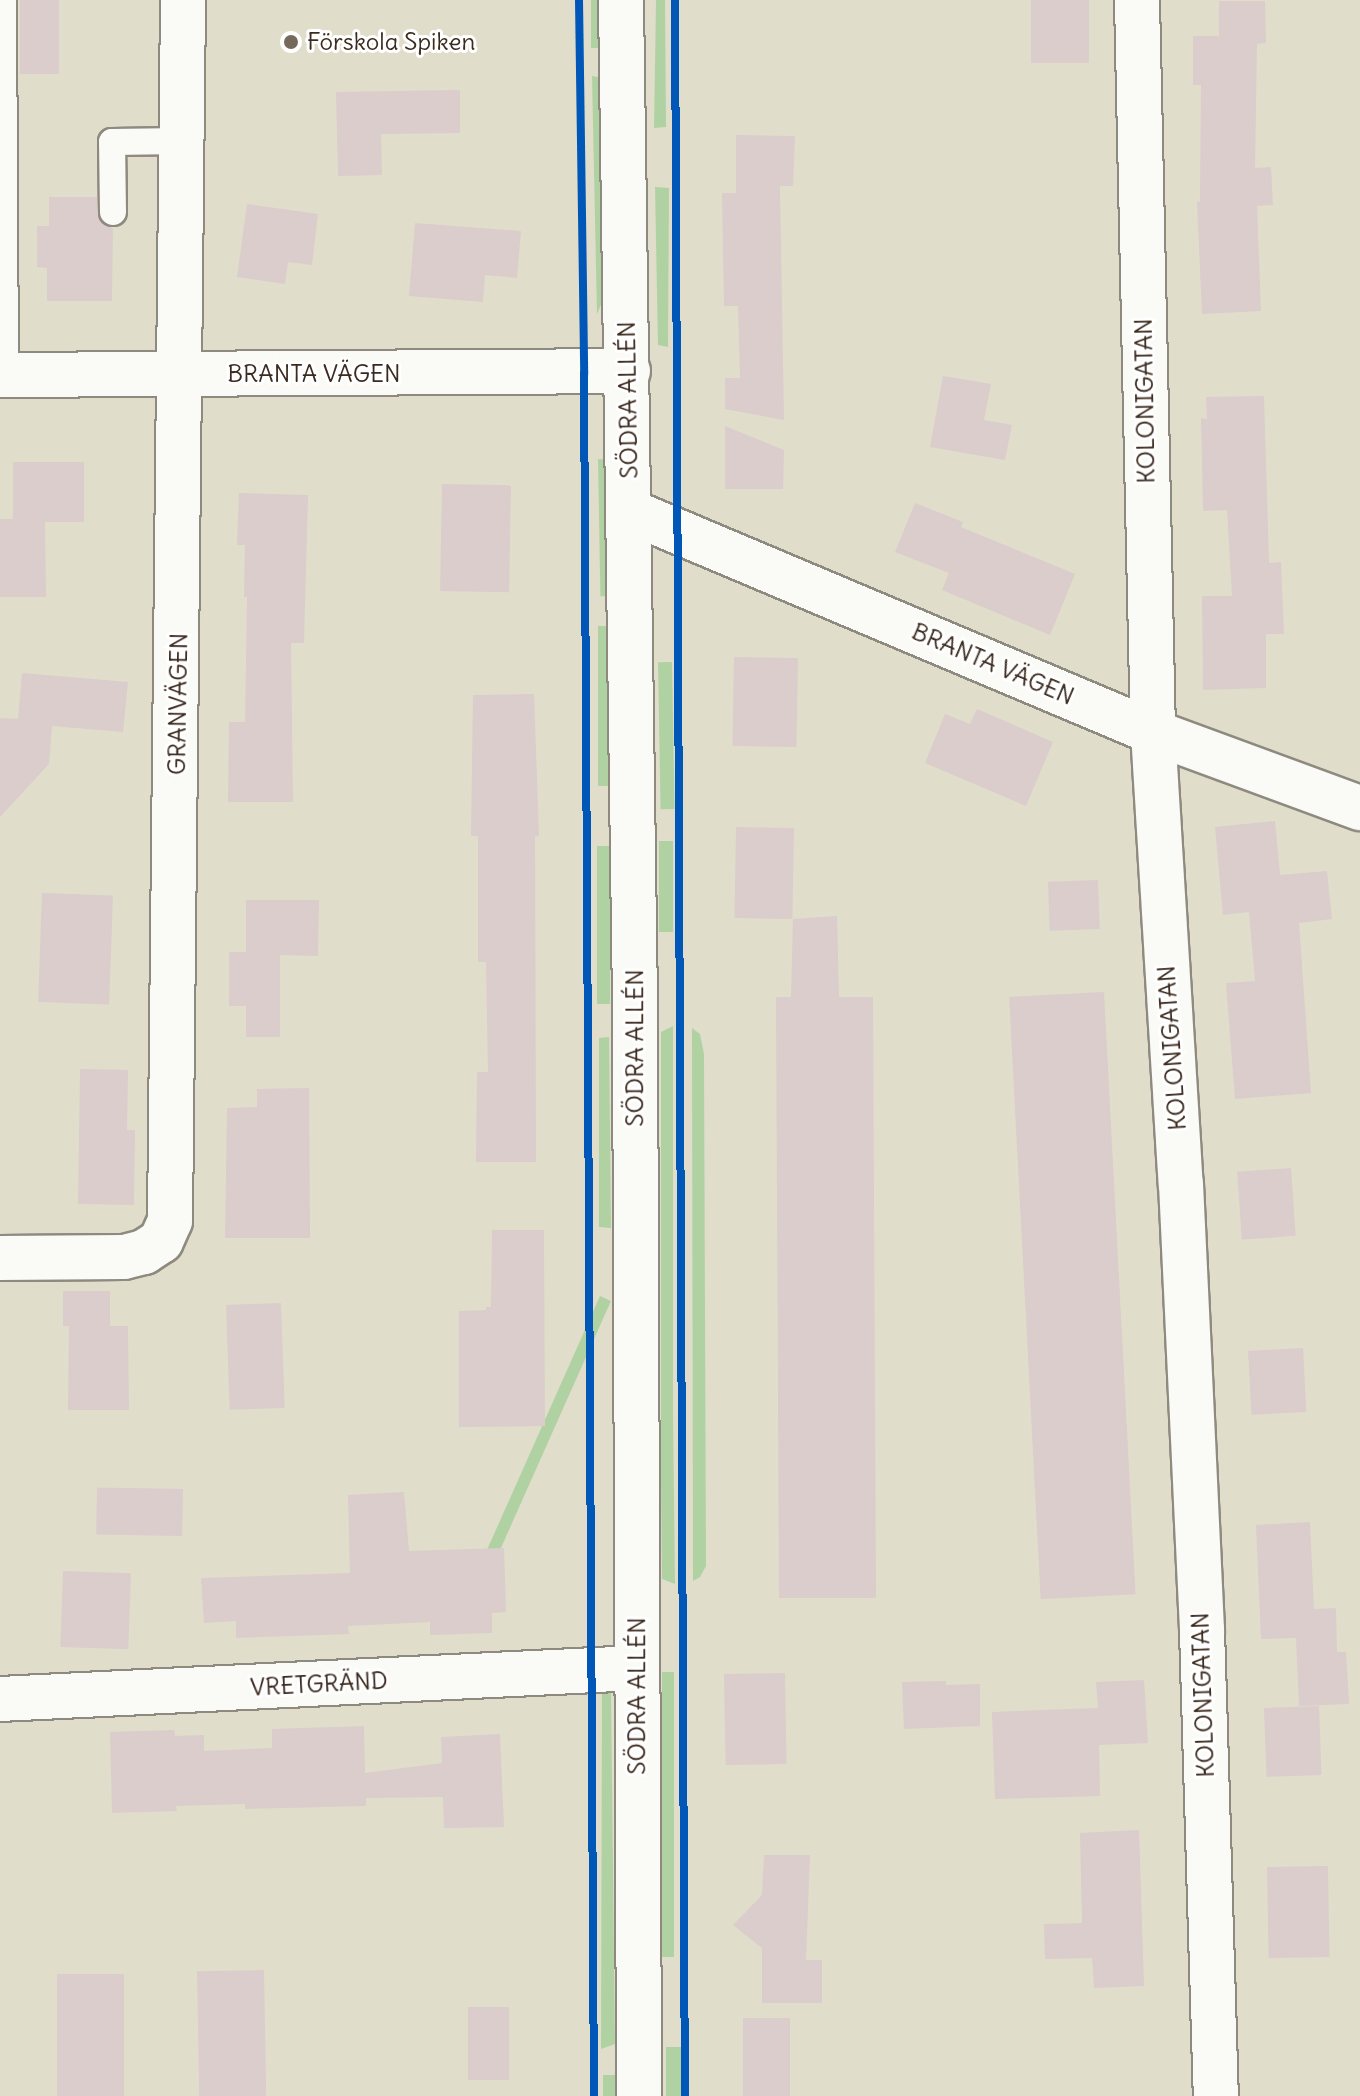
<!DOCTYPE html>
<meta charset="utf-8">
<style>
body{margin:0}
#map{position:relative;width:1360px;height:2096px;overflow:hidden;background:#e1ddcb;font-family:Delius,sans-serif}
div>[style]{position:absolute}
.green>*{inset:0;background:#b0d2a3;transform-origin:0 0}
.building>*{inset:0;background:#dacdcc;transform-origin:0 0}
.roads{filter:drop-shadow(2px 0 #8e8a7f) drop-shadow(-2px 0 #8e8a7f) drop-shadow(0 2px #8e8a7f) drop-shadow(0 -2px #8e8a7f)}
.service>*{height:26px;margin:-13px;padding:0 13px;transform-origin:13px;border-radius:13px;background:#fafaf7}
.minor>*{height:44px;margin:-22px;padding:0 22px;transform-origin:22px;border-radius:22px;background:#fafaf7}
.tertiary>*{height:44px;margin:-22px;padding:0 22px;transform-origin:22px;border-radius:22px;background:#fafaf7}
.cycleway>*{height:8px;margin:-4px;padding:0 4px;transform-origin:4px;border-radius:4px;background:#0057b8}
.dots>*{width:22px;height:22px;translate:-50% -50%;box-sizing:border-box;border:4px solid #fff;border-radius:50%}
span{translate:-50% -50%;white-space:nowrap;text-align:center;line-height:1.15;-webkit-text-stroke:6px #fff;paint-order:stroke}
.poi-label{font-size:24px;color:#3b2a1e}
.left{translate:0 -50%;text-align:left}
.street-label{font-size:24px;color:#3b2a1e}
</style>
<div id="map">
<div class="green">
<div style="left:591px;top:0;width:13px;height:48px"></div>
<div style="clip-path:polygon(656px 0,665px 0,666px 127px,654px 128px)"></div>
<div style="clip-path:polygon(592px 76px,603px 78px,609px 286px,597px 314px)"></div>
<div style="clip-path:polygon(655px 187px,669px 188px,668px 347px,658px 345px)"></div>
<div style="left:608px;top:459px;width:137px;height:10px;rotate:89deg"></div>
<div style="left:598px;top:626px;width:12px;height:160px"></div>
<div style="left:672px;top:662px;width:147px;height:14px;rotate:89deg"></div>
<div style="left:659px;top:841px;width:14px;height:91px"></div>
<div style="left:610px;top:846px;width:158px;height:13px;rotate:90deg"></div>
<div style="clip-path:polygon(673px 1026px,673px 1411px,675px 1584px,662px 1579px,661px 1479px,661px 1032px)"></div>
<div style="clip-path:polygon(692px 1028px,700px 1034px,704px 1054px,706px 1566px,700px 1577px,693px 1581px)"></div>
<div style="clip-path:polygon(609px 1037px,611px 1228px,599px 1227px,599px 1038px)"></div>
<div style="left:600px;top:1296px;width:12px;height:344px;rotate:24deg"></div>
<div style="left:674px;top:1672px;width:285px;height:12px;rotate:90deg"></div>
<div style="clip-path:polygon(602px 1686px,611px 1691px,615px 2044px,601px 2049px)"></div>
<div style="left:666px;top:2047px;width:16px;height:49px"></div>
<div style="left:603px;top:2075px;width:14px;height:21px"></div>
</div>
<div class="building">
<div style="left:20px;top:0;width:39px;height:74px"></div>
<div style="left:1031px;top:0;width:58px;height:63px"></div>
<div style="clip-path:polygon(1219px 1px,1265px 1px,1266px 43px,1257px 44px,1255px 168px,1271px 167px,1273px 205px,1257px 206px,1261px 311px,1202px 314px,1197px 201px,1200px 202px,1201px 85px,1193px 85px,1193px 36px,1219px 36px)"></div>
<div style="clip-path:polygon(460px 90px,460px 133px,381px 134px,382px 175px,338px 176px,336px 92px)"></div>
<div style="clip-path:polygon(736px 135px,795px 136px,793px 186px,780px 186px,784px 420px,725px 409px,725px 378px,740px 378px,738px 306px,724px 306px,722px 193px,736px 193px)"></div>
<div style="clip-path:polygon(49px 197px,97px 197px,99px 219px,113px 229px,112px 301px,47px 301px,47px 268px,37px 267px,37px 226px,49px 226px)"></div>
<div style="clip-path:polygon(247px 204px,318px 214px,312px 265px,288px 262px,285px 284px,237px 277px)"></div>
<div style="clip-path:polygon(415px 223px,521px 231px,517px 278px,485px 275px,483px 302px,409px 296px)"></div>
<div style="clip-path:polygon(943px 376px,991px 384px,984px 420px,1012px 425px,1005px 460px,930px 447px)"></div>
<div style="clip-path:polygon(1264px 396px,1269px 563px,1281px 562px,1284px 634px,1266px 634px,1266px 688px,1203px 690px,1202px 596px,1232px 596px,1227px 510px,1203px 511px,1201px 418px,1207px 419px,1206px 397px)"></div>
<div style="clip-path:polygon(725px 426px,784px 450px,783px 489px,725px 489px)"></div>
<div style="clip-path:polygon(13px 462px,84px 462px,84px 522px,45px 522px,46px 597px,0 597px,0 519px,13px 519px)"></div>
<div style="left:442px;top:484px;width:69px;height:107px;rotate:1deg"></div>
<div style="clip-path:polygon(239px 493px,308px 495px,304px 643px,291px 643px,293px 802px,228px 802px,229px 722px,245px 722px,247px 597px,244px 597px,245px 545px,237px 545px)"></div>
<div style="clip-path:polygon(915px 503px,963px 522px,961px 527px,1075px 574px,1050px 635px,942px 590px,949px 573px,895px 552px)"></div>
<div style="left:734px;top:657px;width:64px;height:89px;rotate:1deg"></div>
<div style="clip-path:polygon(22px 673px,128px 682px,123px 732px,52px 726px,49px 764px,0 817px,0 718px,18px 719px)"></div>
<div style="clip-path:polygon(534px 694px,539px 836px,535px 836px,536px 1162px,476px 1162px,477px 1072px,488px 1072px,486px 962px,478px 962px,478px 836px,471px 836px,473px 695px)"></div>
<div style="clip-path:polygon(977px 709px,1053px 742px,1026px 806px,925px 763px,945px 714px,970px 724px)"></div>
<div style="clip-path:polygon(1275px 821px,1280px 875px,1327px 871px,1332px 919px,1299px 923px,1311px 1093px,1235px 1099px,1226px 983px,1255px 981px,1249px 912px,1223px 915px,1215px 827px)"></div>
<div style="left:736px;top:827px;width:58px;height:91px;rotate:1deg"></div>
<div style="left:1098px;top:880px;width:49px;height:50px;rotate:88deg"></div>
<div style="left:42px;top:893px;width:71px;height:109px;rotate:2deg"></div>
<div style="clip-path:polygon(246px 900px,319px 900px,318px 956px,280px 955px,280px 1037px,246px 1037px,246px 1006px,229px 1006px,229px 952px,246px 952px)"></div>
<div style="clip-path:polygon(837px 916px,839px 997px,873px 997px,876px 1598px,779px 1598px,776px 997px,791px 997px,793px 919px)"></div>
<div style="left:1104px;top:992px;width:603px;height:95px;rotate:87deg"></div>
<div style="clip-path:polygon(80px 1069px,128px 1070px,127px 1130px,135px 1130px,134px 1205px,78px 1204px)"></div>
<div style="clip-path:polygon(309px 1088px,310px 1238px,225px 1238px,227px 1108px,257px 1107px,257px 1089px)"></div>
<div style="left:1291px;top:1168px;width:68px;height:54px;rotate:86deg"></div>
<div style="clip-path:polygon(492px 1230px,544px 1230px,545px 1426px,459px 1427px,459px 1311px,486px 1310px,486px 1307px,491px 1307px)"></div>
<div style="clip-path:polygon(63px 1291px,110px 1291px,110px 1326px,128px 1326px,129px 1410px,68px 1410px,69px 1326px,63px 1326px)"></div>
<div style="left:281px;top:1303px;width:105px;height:55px;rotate:88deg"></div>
<div style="left:1303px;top:1348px;width:64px;height:55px;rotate:87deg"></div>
<div style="left:183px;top:1489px;width:47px;height:86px;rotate:91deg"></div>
<div style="clip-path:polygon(404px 1492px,409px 1551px,504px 1548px,506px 1612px,492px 1613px,492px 1633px,430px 1635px,430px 1622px,348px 1626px,349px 1634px,236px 1638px,236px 1621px,204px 1623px,201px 1578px,350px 1573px,348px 1495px)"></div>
<div style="clip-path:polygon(1310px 1522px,1314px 1609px,1336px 1608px,1337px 1652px,1346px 1652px,1349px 1704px,1299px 1706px,1296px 1638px,1261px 1639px,1256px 1525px)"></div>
<div style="left:63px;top:1571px;width:68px;height:76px;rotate:2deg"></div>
<div style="left:785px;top:1673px;width:91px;height:61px;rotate:89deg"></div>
<div style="clip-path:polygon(1144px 1680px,1148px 1743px,1099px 1745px,1100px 1796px,995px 1799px,992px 1712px,1098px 1708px,1096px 1682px)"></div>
<div style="clip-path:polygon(946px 1681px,946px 1685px,980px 1684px,980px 1726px,904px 1729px,902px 1682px)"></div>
<div style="left:1319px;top:1706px;width:69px;height:55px;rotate:88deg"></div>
<div style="clip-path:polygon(364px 1726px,365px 1773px,442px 1763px,441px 1737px,500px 1734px,504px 1827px,444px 1828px,443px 1797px,366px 1798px,366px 1806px,245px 1809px,245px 1804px,176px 1806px,177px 1811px,112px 1813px,110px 1732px,174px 1730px,175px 1736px,204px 1735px,204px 1751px,272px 1748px,272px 1729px)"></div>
<div style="clip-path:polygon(1139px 1830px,1144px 1986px,1094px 1988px,1092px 1958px,1045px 1959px,1044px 1924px,1082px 1923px,1080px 1833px)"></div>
<div style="clip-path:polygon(764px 1855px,810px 1855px,806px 1960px,822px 1960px,822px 2003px,762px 2003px,762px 1948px,733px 1925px,762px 1895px)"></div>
<div style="left:1328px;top:1866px;width:91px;height:61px;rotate:89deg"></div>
<div style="left:264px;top:1970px;width:126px;height:67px;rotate:89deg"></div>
<div style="left:57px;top:1974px;width:67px;height:122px"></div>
<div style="left:468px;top:2007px;width:41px;height:73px"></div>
<div style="left:743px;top:2018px;width:47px;height:78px"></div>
</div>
<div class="roads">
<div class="service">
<div style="left:3px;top:0;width:375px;rotate:89.7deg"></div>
<div style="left:113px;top:212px;width:70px;rotate:-90.8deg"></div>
<div style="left:112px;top:142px;width:69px;rotate:-0.8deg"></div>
</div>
<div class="minor">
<div style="left:1137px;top:0;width:732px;rotate:88.75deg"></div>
<div style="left:1153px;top:732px;width:453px;rotate:86.5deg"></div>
<div style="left:1181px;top:1184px;width:446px;rotate:87.3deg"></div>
<div style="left:1202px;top:1630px;width:466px;rotate:88.3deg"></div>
<div style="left:0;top:375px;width:628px;rotate:-0.36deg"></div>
<div style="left:629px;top:511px;width:569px;rotate:22.87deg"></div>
<div style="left:1153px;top:732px;width:221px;rotate:20.2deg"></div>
<div style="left:0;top:1258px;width:124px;rotate:-0.5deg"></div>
<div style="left:124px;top:1257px;width:21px;rotate:-14deg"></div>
<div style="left:144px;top:1252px;width:20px;rotate:-33deg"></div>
<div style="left:161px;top:1241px;width:22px;rotate:-66deg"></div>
<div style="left:170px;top:1221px;width:1221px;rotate:-89.39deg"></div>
<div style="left:0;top:1699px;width:638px;rotate:-2.79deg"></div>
</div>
<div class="tertiary">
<div style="left:621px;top:0;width:1008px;rotate:89.2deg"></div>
<div style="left:635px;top:1008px;width:1088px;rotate:89.79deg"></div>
</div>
</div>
<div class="cycleway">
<div style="left:579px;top:0;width:373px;rotate:89.2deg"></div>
<div style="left:584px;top:373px;width:1723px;rotate:89.67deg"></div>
<div style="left:675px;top:0;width:2096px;rotate:89.73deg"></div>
</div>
<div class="dots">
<div style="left:291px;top:42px;background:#75695b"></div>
</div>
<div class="poi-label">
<span class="left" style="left:307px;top:42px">Förskola Spiken</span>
</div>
<div class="street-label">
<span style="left:314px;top:374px">BRANTA VÄGEN</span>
<span style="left:628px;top:400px;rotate:-91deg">SÖDRA ALLÉN</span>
<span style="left:1145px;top:401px;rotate:-91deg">KOLONIGATAN</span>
<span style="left:993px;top:664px;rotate:23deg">BRANTA VÄGEN</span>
<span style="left:178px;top:704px;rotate:-89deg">GRANVÄGEN</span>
<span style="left:635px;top:1048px;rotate:-90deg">SÖDRA ALLÉN</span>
<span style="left:1172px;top:1048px;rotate:-94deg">KOLONIGATAN</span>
<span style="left:319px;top:1684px;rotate:-3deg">VRETGRÄND</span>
<span style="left:1203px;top:1695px;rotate:-92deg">KOLONIGATAN</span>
<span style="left:637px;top:1696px;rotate:-90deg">SÖDRA ALLÉN</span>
</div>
</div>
